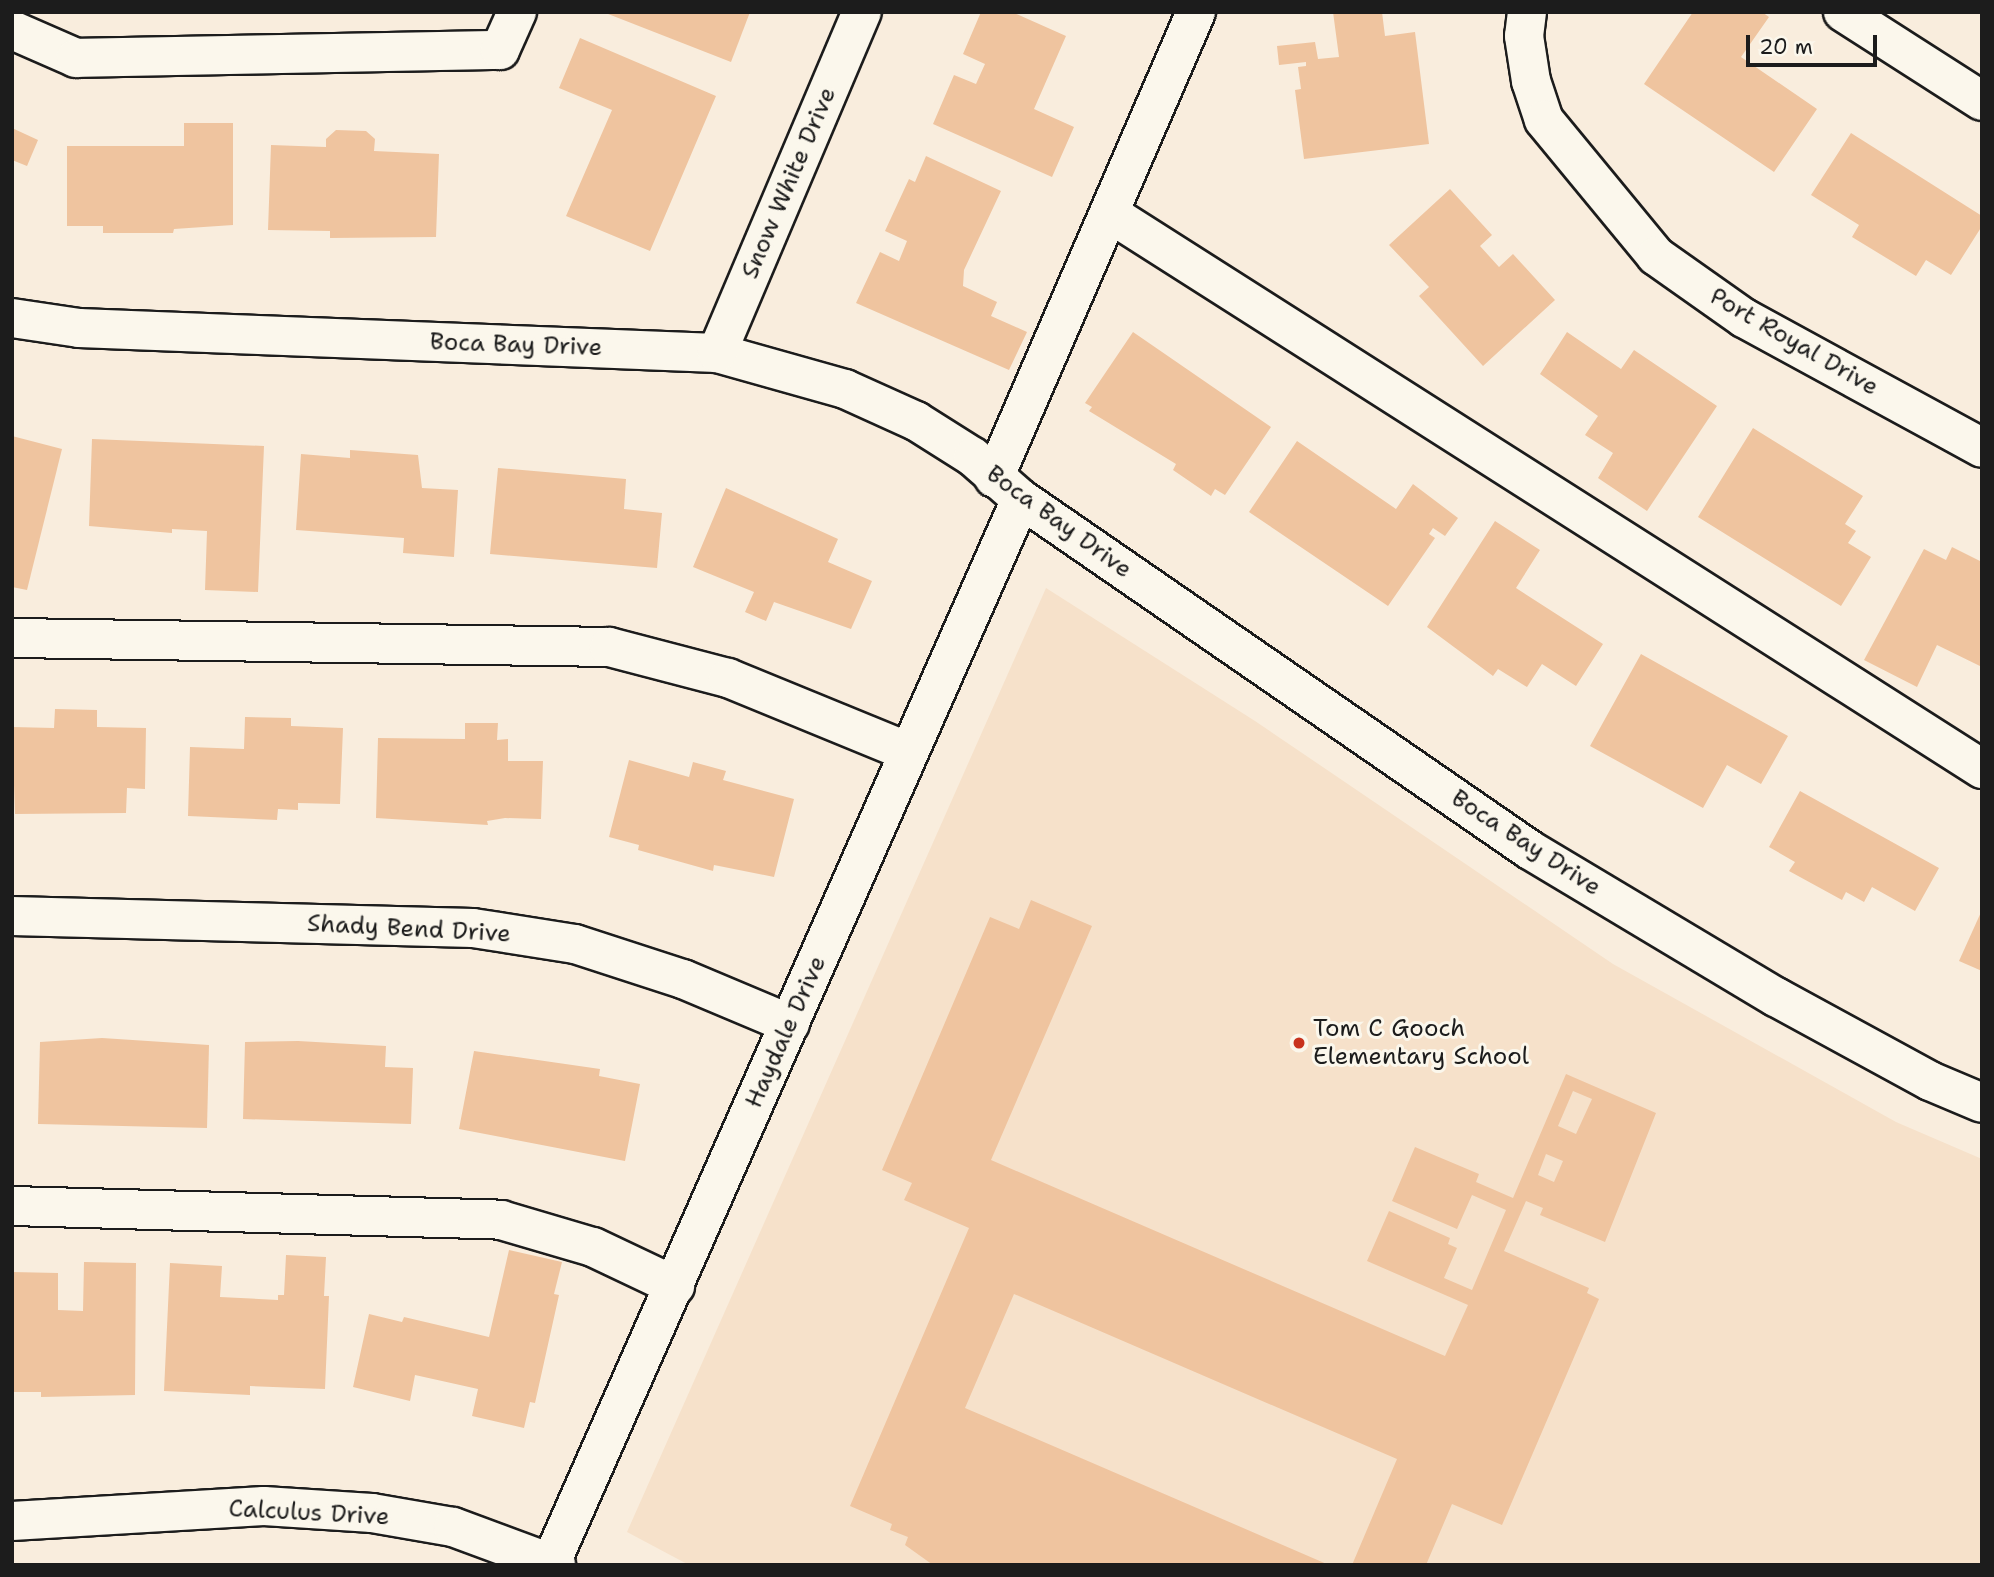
<!DOCTYPE html>
<style>
body{margin:0}
#map{position:relative;width:1994px;height:1577px;overflow:hidden;background:#f9eddd;font-family:"Shantell Sans",sans-serif}
div>[style]{position:absolute}
.built>*{inset:0;background:#f6e1ca}
.building>*{inset:0;background:#efc49f}
.roads{filter:drop-shadow(2px 0 #1c1c1c) drop-shadow(-2px 0 #1c1c1c) drop-shadow(0 2px #1c1c1c) drop-shadow(0 -2px #1c1c1c)}
.minor>*{height:38px;margin:-19px;padding:0 19px;transform-origin:19px;border-radius:19px;background:#fbf7ec}
.dots>*{width:19px;height:19px;translate:-50% -50%;box-sizing:border-box;border:4px solid #fbf7ec;border-radius:50%}
span{translate:-50% -50%;white-space:nowrap;text-align:center;line-height:1.15;-webkit-text-stroke:6px #fbf7ec;paint-order:stroke}
.street-label{font-size:24px;color:#1c1c1c}
.poi-label{font-size:24px;color:#1c1c1c}
.left{translate:0 -50%;text-align:left}
.frame{position:absolute;inset:0;border:14px solid #1c1c1c;pointer-events:none}
.scale{position:absolute;left:1746px;top:35px;width:131px;height:32px;box-sizing:border-box;border:4px solid #1c1c1c;border-top:0;padding-left:9px;font-size:21px;line-height:24px;white-space:nowrap;color:#1c1c1c;-webkit-text-stroke:5px #fbf7ec;paint-order:stroke}
</style>
<div id="map">
<div class="built">
<div style="clip-path:polygon(1046px 588px,1255px 721px,1613px 964px,1896px 1122px,1982px 1159px,1982px 1565px,689px 1565px,627px 1532px)"></div>
</div>
<div class="building">
<div style="clip-path:polygon(603px 12px,750px 12px,731px 62px)"></div>
<div style="clip-path:polygon(981px 12px,1012px 12px,1066px 36px,1034px 109px,1074px 127px,1052px 177px,933px 124px,954px 75px,976px 84px,985px 64px,963px 54px)"></div>
<div style="clip-path:polygon(1333px 12px,1382px 12px,1385px 36px,1415px 32px,1429px 144px,1304px 159px,1295px 90px,1301px 89px,1298px 67px,1306px 66px,1306px 62px,1279px 65px,1277px 46px,1315px 42px,1318px 59px,1339px 57px)"></div>
<div style="clip-path:polygon(1693px 12px,1762px 12px,1769px 17px,1741px 57px,1817px 109px,1774px 172px,1644px 84px)"></div>
<div style="clip-path:polygon(580px 38px,716px 96px,650px 251px,566px 216px,612px 110px,559px 88px)"></div>
<div style="clip-path:polygon(184px 123px,233px 123px,233px 225px,174px 229px,173px 233px,103px 233px,103px 226px,67px 226px,67px 146px,184px 146px)"></div>
<div style="clip-path:polygon(12px 128px,38px 140px,27px 166px,12px 160px)"></div>
<div style="clip-path:polygon(336px 130px,366px 131px,375px 139px,374px 151px,439px 154px,436px 237px,330px 238px,330px 231px,268px 230px,271px 145px,326px 147px,326px 139px)"></div>
<div style="clip-path:polygon(1851px 133px,1982px 216px,1982px 226px,1951px 275px,1926px 260px,1916px 276px,1852px 237px,1859px 225px,1811px 195px)"></div>
<div style="clip-path:polygon(926px 156px,1001px 191px,964px 270px,963px 286px,997px 302px,991px 316px,1027px 332px,1009px 370px,856px 303px,880px 252px,899px 261px,907px 241px,885px 231px,909px 179px,915px 182px)"></div>
<div style="clip-path:polygon(1450px 189px,1492px 235px,1480px 246px,1499px 267px,1513px 254px,1555px 300px,1483px 366px,1419px 296px,1429px 287px,1389px 245px)"></div>
<div style="clip-path:polygon(1133px 332px,1271px 427px,1225px 495px,1215px 489px,1211px 496px,1173px 470px,1176px 464px,1089px 411px,1092px 407px,1085px 403px)"></div>
<div style="clip-path:polygon(1567px 332px,1621px 369px,1634px 350px,1717px 406px,1647px 511px,1598px 478px,1613px 453px,1585px 435px,1598px 416px,1540px 374px)"></div>
<div style="clip-path:polygon(1753px 428px,1863px 496px,1845px 524px,1856px 531px,1848px 543px,1871px 557px,1841px 606px,1698px 517px)"></div>
<div style="clip-path:polygon(12px 436px,62px 449px,27px 590px,12px 587px)"></div>
<div style="clip-path:polygon(92px 439px,264px 446px,258px 592px,205px 590px,207px 531px,172px 529px,172px 533px,89px 526px)"></div>
<div style="clip-path:polygon(1297px 441px,1396px 509px,1413px 484px,1458px 518px,1445px 536px,1433px 528px,1429px 534px,1435px 538px,1388px 606px,1249px 512px)"></div>
<div style="clip-path:polygon(350px 450px,418px 455px,422px 488px,458px 490px,454px 557px,403px 553px,404px 538px,296px 530px,301px 454px,350px 458px)"></div>
<div style="clip-path:polygon(498px 468px,626px 479px,624px 509px,662px 513px,657px 568px,490px 554px)"></div>
<div style="clip-path:polygon(726px 488px,838px 539px,828px 562px,872px 581px,851px 629px,774px 602px,766px 621px,745px 612px,754px 592px,693px 567px)"></div>
<div style="clip-path:polygon(1495px 521px,1540px 550px,1516px 588px,1603px 644px,1576px 686px,1542px 664px,1527px 687px,1498px 669px,1493px 676px,1427px 627px)"></div>
<div style="clip-path:polygon(1952px 547px,1982px 562px,1982px 667px,1937px 645px,1917px 687px,1864px 660px,1924px 549px,1946px 560px)"></div>
<div style="clip-path:polygon(1641px 654px,1788px 736px,1761px 784px,1727px 765px,1703px 808px,1590px 746px)"></div>
<div style="clip-path:polygon(55px 709px,97px 710px,97px 727px,146px 728px,145px 789px,127px 788px,126px 813px,15px 814px,12px 727px,54px 728px)"></div>
<div style="clip-path:polygon(245px 717px,291px 718px,291px 726px,343px 728px,340px 804px,298px 803px,298px 810px,278px 809px,277px 820px,188px 816px,190px 747px,244px 749px)"></div>
<div style="clip-path:polygon(465px 723px,498px 723px,497px 740px,508px 739px,508px 761px,543px 761px,541px 819px,505px 818px,487px 821px,488px 825px,376px 818px,378px 738px,465px 739px)"></div>
<div style="clip-path:polygon(629px 760px,689px 777px,693px 762px,726px 771px,723px 780px,794px 799px,774px 877px,714px 865px,713px 871px,638px 850px,639px 845px,609px 837px)"></div>
<div style="clip-path:polygon(1800px 791px,1939px 868px,1915px 911px,1872px 887px,1864px 902px,1846px 892px,1842px 900px,1789px 871px,1795px 862px,1769px 847px)"></div>
<div style="clip-path:polygon(evenodd,1031px 900px,1092px 926px,991px 1160px,1445px 1356px,1468px 1305px,1367px 1261px,1389px 1211px,1450px 1238px,1448px 1244px,1457px 1248px,1444px 1278px,1472px 1290px,1506px 1210px,1472px 1195px,1457px 1229px,1392px 1201px,1415px 1147px,1479px 1174px,1476px 1182px,1513px 1198px,1566px 1074px,1656px 1113px,1605px 1242px,1540px 1215px,1543px 1208px,1526px 1201px,1504px 1251px,1589px 1288px,1587px 1293px,1599px 1299px,1502px 1525px,1452px 1504px,1426px 1565px,1352px 1565px,1397px 1459px,1014px 1294px,965px 1408px,1329px 1565px,933px 1565px,905px 1545px,908px 1537px,890px 1530px,892px 1524px,850px 1506px,969px 1228px,904px 1200px,912px 1183px,882px 1170px,990px 917px,1019px 929px,1031px 900px,1573px 1091px,1592px 1099px,1576px 1134px,1558px 1126px,1573px 1091px,1031px 900px,1546px 1154px,1563px 1161px,1554px 1182px,1538px 1175px,1546px 1154px)"></div>
<div style="clip-path:polygon(1982px 910px,1982px 971px,1959px 961px)"></div>
<div style="clip-path:polygon(102px 1038px,209px 1045px,207px 1128px,38px 1124px,40px 1042px)"></div>
<div style="clip-path:polygon(298px 1041px,386px 1046px,385px 1067px,413px 1068px,411px 1124px,243px 1119px,245px 1042px)"></div>
<div style="clip-path:polygon(474px 1051px,600px 1069px,599px 1076px,640px 1084px,625px 1161px,459px 1129px)"></div>
<div style="clip-path:polygon(509px 1250px,562px 1262px,554px 1294px,559px 1295px,535px 1403px,530px 1402px,524px 1428px,472px 1416px,478px 1389px,415px 1375px,410px 1401px,353px 1387px,369px 1314px,402px 1322px,404px 1317px,489px 1337px)"></div>
<div style="clip-path:polygon(286px 1255px,326px 1257px,324px 1296px,329px 1296px,325px 1389px,250px 1386px,250px 1395px,164px 1391px,170px 1263px,222px 1266px,220px 1297px,278px 1300px,278px 1295px,284px 1295px)"></div>
<div style="clip-path:polygon(84px 1262px,136px 1263px,135px 1395px,41px 1397px,41px 1392px,12px 1392px,12px 1272px,58px 1273px,58px 1310px,83px 1311px)"></div>
</div>
<div class="roads">
<div class="minor">
<div style="left:1527px;top:12px;width:24px;rotate:97deg"></div>
<div style="left:1524px;top:36px;width:46px;rotate:81.2deg"></div>
<div style="left:1531px;top:81px;width:41px;rotate:71.6deg"></div>
<div style="left:1544px;top:120px;width:176px;rotate:50.5deg"></div>
<div style="left:1656px;top:256px;width:108px;rotate:35.2deg"></div>
<div style="left:1744px;top:318px;width:271px;rotate:28.6deg"></div>
<div style="left:1843px;top:12px;width:165px;rotate:32.6deg"></div>
<div style="left:12px;top:30px;width:70px;rotate:23.6deg"></div>
<div style="left:76px;top:58px;width:424px;rotate:-1.1deg"></div>
<div style="left:500px;top:50px;width:42px;rotate:-65.9deg"></div>
<div style="left:1109px;top:213px;width:1035px;rotate:32.49deg"></div>
<div style="left:12px;top:318px;width:68px;rotate:8.5deg"></div>
<div style="left:79px;top:328px;width:638px;rotate:2.24deg"></div>
<div style="left:717px;top:353px;width:133px;rotate:15.7deg"></div>
<div style="left:845px;top:389px;width:78px;rotate:24.3deg"></div>
<div style="left:916px;top:421px;width:67px;rotate:32.3deg"></div>
<div style="left:973px;top:457px;width:64px;rotate:41.2deg"></div>
<div style="left:1021px;top:499px;width:618px;rotate:34.59deg"></div>
<div style="left:1530px;top:850px;width:287px;rotate:30.9deg"></div>
<div style="left:1776px;top:997px;width:175px;rotate:28.6deg"></div>
<div style="left:1930px;top:1081px;width:56px;rotate:22.9deg"></div>
<div style="left:717px;top:353px;width:371px;rotate:-67deg"></div>
<div style="left:994px;top:478px;width:508px;rotate:-66.56deg"></div>
<div style="left:12px;top:638px;width:597px;rotate:0.86deg"></div>
<div style="left:609px;top:647px;width:123px;rotate:14.6deg"></div>
<div style="left:728px;top:678px;width:195px;rotate:22.3deg"></div>
<div style="left:12px;top:916px;width:461px;rotate:1.5deg"></div>
<div style="left:473px;top:928px;width:103px;rotate:8.9deg"></div>
<div style="left:575px;top:944px;width:114px;rotate:18deg"></div>
<div style="left:683px;top:979px;width:116px;rotate:22.8deg"></div>
<div style="left:12px;top:1206px;width:489px;rotate:1.6deg"></div>
<div style="left:501px;top:1220px;width:96px;rotate:16.4deg"></div>
<div style="left:593px;top:1247px;width:91px;rotate:25.4deg"></div>
<div style="left:12px;top:1521px;width:252px;rotate:-3.4deg"></div>
<div style="left:264px;top:1506px;width:108px;rotate:3.7deg"></div>
<div style="left:372px;top:1513px;width:82px;rotate:9.8deg"></div>
<div style="left:453px;top:1527px;width:110px;rotate:20.3deg"></div>
<div style="left:550px;top:1565px;width:1165px;rotate:-66.16deg"></div>
</div>
</div>
<div class="dots">
<div style="left:1299px;top:1043px;background:#c8321e"></div>
</div>
<div class="street-label">
<span style="left:789px;top:183px;rotate:-67deg">Snow White Drive</span>
<span style="left:1794px;top:342px;rotate:30deg">Port Royal Drive</span>
<span style="left:516px;top:345px;rotate:2deg">Boca Bay Drive</span>
<span style="left:1059px;top:522px;rotate:36deg">Boca Bay Drive</span>
<span style="left:1526px;top:843px;rotate:33deg">Boca Bay Drive</span>
<span style="left:409px;top:929px;rotate:3deg">Shady Bend Drive</span>
<span style="left:786px;top:1032px;rotate:-66deg">Haydale Drive</span>
<span style="left:309px;top:1513px;rotate:3deg">Calculus Drive</span>
</div>
<div class="poi-label">
<span class="left" style="left:1313px;top:1043px">Tom C Gooch<br>Elementary School</span>
</div>
<div class="frame"></div>
<div class="scale">20 m</div>
</div>
